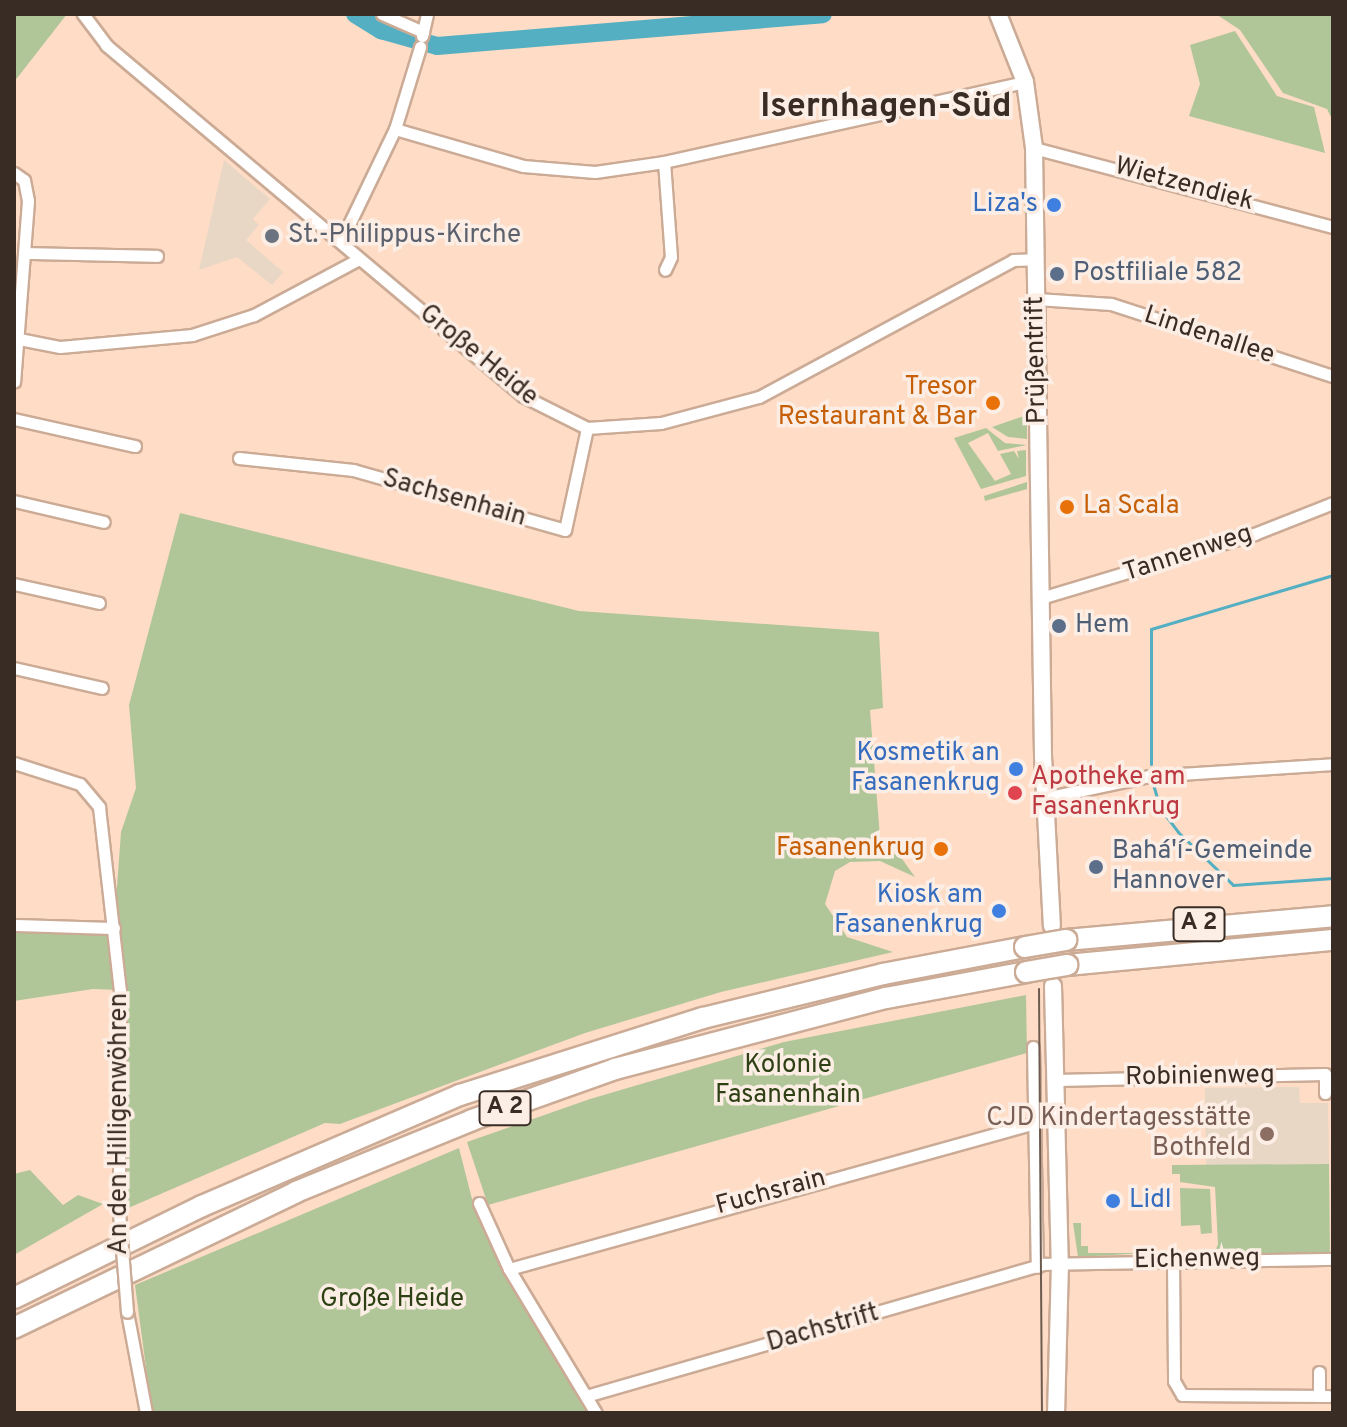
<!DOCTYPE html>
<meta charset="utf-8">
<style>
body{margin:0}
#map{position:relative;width:1347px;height:1427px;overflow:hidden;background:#fedcc6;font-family:Overpass,sans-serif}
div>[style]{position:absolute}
.education>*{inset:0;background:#e8d7c5}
.green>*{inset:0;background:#b0c699}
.stream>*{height:3px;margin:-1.5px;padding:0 1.5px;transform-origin:1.5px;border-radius:1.5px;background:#53afc1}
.river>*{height:18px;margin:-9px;padding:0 9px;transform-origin:9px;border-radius:9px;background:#53afc1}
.roads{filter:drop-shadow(2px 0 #cbab96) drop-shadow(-2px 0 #cbab96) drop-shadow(0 2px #cbab96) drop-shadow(0 -2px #cbab96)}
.minor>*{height:11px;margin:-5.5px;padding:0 5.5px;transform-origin:5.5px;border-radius:5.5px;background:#fff}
.secondary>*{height:16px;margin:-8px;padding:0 8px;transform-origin:8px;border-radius:8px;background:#fff}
.motorway>*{height:20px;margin:-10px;padding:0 10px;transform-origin:10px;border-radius:10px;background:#fff}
.tram>*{height:2px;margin:-1px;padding:0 1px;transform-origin:1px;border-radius:1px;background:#6d5b4f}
.bridges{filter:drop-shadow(2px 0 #cbab96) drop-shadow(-2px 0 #cbab96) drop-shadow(0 2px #cbab96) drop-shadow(0 -2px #cbab96)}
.minor-bridge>*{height:11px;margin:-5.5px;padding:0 5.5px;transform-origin:5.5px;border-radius:5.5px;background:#fff}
.motorway-bridge>*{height:20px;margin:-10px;padding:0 10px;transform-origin:10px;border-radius:10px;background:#fff}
.dots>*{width:22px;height:22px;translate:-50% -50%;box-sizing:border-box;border:4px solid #fceee5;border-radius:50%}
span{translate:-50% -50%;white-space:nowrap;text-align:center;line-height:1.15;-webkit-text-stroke:7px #fceee5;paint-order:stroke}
.shield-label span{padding:2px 6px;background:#fceee5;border:2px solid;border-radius:6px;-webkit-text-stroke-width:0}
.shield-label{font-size:24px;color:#392c24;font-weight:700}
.street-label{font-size:26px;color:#392c24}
.shop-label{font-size:26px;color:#366cbe}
.right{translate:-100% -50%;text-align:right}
.left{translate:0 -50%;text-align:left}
.worship-label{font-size:26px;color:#5b616d}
.service-label{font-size:26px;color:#4e5e75}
.food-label{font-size:26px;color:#c56008}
.health-label{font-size:26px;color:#be3a42}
.park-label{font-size:26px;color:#2e4114}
.education-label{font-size:26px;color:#785e54}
.district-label{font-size:34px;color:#392c24;font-weight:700}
.frame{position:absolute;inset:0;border:16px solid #392c24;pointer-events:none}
</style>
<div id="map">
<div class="education">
<div style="clip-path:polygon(224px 160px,270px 199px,253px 219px,259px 225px,246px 240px,283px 272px,272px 285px,237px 257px,199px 270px)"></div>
<div style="clip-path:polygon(1299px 1087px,1300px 1103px,1328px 1103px,1329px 1164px,1206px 1166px,1205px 1088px)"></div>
</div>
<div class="green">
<div style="clip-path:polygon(14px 14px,67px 14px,14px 82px)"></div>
<div style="clip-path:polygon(1216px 14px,1333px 14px,1333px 121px,1327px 109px,1283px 93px,1240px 30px)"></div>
<div style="clip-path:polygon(1235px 31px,1277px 96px,1314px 107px,1325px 153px,1189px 116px,1200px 84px,1190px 45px)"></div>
<div style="clip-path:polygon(1027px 415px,1027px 439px,1008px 437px,992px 427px)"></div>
<div style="clip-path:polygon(986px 428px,1005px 443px,1027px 445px,998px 451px,988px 433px,968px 443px,995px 481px,1011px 474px,1000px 454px,1014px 451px,1019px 459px,1017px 451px,1026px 450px,1026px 476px,981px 489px,954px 438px)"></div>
<div style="clip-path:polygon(1027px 482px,1027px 489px,985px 501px,984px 496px)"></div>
<div style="clip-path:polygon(180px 513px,579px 611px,879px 632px,883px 708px,870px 710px,881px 850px,900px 856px,915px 877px,880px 861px,850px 862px,835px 871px,825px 904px,847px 937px,893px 952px,721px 992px,585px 1033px,340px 1124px,325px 1123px,119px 1212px,120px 990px,93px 989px,14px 1001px,14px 925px,114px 928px,121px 832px,136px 788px,129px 705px)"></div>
<div style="clip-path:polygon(1026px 995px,1027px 1053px,488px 1205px,467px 1142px,590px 1099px,784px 1042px)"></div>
<div style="clip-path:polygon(459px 1148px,473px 1203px,505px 1272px,580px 1398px,596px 1413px,152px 1413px,135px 1285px)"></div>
<div style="clip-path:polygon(1329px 1164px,1330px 1253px,1161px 1253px,1215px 1252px,1218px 1244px,1215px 1187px,1180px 1182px,1180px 1174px,1172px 1174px,1172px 1165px)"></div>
<div style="clip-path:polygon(30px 1170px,63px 1205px,78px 1195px,103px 1204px,14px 1255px,14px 1174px)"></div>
<div style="clip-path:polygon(1180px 1188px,1210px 1189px,1212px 1233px,1201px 1234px,1200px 1225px,1181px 1226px)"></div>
<div style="clip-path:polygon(1073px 1223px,1081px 1223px,1081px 1246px,1088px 1246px,1088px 1253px,1147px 1253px,1078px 1257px)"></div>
</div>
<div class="stream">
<div style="left:1151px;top:764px;width:135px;rotate:-90deg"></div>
<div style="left:1151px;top:629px;width:190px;rotate:-16.5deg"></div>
<div style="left:1153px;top:784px;width:25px;rotate:74deg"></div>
<div style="left:1160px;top:808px;width:30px;rotate:53deg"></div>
<div style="left:1178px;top:832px;width:76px;rotate:43.9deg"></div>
<div style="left:1233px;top:885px;width:100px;rotate:-4deg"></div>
</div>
<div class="river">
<div style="left:355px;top:14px;width:31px;rotate:32deg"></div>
<div style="left:381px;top:30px;width:58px;rotate:15.9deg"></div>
<div style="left:437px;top:46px;width:387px;rotate:-4.7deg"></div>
</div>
<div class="roads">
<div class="minor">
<div style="left:83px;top:14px;width:39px;rotate:53deg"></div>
<div style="left:106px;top:45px;width:545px;rotate:40.09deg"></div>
<div style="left:523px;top:396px;width:72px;rotate:26.6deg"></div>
<div style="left:587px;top:428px;width:74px;rotate:-3.9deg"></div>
<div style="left:661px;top:423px;width:101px;rotate:-14.9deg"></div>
<div style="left:759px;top:397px;width:289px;rotate:-28.3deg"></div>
<div style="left:1013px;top:260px;width:23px;rotate:-2deg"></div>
<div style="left:382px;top:14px;width:45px;rotate:23.7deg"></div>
<div style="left:422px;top:36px;width:23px;rotate:-77deg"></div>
<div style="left:395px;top:129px;width:133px;rotate:16.1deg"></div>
<div style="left:523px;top:166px;width:72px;rotate:4.8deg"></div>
<div style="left:595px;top:172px;width:70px;rotate:-8.2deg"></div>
<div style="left:664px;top:162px;width:370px;rotate:-12.5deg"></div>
<div style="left:1034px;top:148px;width:309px;rotate:14.8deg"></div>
<div style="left:664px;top:162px;width:95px;rotate:85.8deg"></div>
<div style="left:671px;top:257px;width:14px;rotate:115deg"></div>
<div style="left:14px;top:173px;width:12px;rotate:35deg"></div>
<div style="left:24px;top:180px;width:21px;rotate:79deg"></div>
<div style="left:28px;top:201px;width:181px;rotate:94.4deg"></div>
<div style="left:341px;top:241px;width:124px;rotate:-64.3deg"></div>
<div style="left:395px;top:129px;width:86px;rotate:-73deg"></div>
<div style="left:27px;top:253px;width:130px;rotate:1.3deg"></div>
<div style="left:1037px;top:299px;width:74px;rotate:3.9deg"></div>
<div style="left:1111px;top:304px;width:233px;rotate:18deg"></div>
<div style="left:14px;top:338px;width:47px;rotate:11.1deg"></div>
<div style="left:60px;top:347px;width:133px;rotate:-5.2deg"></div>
<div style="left:192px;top:335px;width:65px;rotate:-17.9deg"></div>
<div style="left:254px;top:315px;width:119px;rotate:-28.1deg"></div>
<div style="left:14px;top:419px;width:124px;rotate:12.6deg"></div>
<div style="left:239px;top:458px;width:115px;rotate:6deg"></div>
<div style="left:353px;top:470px;width:220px;rotate:15.8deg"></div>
<div style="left:565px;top:530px;width:104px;rotate:-77.8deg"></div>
<div style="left:14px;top:501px;width:92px;rotate:13.1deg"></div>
<div style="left:14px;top:584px;width:87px;rotate:12.6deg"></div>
<div style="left:1041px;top:598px;width:222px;rotate:-16.7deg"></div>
<div style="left:1254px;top:534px;width:85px;rotate:-21.4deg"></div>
<div style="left:14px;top:668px;width:90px;rotate:12.8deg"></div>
<div style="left:14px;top:763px;width:69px;rotate:17.7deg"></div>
<div style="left:80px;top:784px;width:30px;rotate:50deg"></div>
<div style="left:99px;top:807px;width:184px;rotate:83.5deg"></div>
<div style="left:120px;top:990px;width:222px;rotate:90.3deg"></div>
<div style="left:1045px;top:798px;width:106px;rotate:-11.9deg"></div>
<div style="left:1149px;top:776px;width:184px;rotate:-3.7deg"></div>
<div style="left:14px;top:925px;width:100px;rotate:1.7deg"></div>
<div style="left:1033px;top:1047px;width:220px;rotate:89deg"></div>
<div style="left:1056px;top:1080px;width:269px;rotate:-1.3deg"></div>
<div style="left:1325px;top:1074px;width:19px;rotate:90deg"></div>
<div style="left:479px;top:1203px;width:72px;rotate:65.6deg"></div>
<div style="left:509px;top:1269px;width:168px;rotate:58.9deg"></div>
<div style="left:1173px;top:1260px;width:121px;rotate:89.5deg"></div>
<div style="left:1174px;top:1381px;width:16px;rotate:60deg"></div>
<div style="left:1182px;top:1395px;width:146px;rotate:0.4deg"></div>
<div style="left:509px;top:1269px;width:546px;rotate:-15.51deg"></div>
<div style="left:127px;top:1312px;width:103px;rotate:79.3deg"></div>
<div style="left:586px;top:1396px;width:477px;rotate:-16.1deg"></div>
<div style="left:1044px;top:1264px;width:289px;rotate:-1deg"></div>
<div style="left:1319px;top:1396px;width:24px;rotate:-90deg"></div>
</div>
<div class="secondary">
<div style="left:998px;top:14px;width:73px;rotate:68.3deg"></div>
<div style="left:1025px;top:82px;width:67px;rotate:82.2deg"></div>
<div style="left:1034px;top:148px;width:608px;rotate:89.15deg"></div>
<div style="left:1043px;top:756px;width:170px;rotate:87deg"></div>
<div style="left:1053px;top:986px;width:277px;rotate:88.6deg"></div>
<div style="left:1060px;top:1263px;width:150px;rotate:91.5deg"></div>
</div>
<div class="motorway">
<div style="left:1066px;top:940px;width:268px;rotate:-5.1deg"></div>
<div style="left:1067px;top:965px;width:267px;rotate:-5.4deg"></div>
<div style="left:14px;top:1298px;width:209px;rotate:-26.1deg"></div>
<div style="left:202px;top:1206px;width:281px;rotate:-23.3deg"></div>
<div style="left:460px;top:1095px;width:255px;rotate:-17.6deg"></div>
<div style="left:703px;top:1018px;width:185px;rotate:-13.7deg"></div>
<div style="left:883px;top:974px;width:145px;rotate:-10.8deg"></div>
<div style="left:14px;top:1328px;width:313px;rotate:-25.7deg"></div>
<div style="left:296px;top:1192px;width:190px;rotate:-22.2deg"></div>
<div style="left:472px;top:1120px;width:152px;rotate:-19.6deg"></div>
<div style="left:615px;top:1069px;width:280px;rotate:-14.7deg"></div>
<div style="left:886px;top:998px;width:142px;rotate:-10.5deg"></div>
</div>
</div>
<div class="tram">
<div style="left:1039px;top:989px;width:424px;rotate:89.6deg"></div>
</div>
<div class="bridges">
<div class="minor-bridge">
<div style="left:119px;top:1212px;width:100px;rotate:85.4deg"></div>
</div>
<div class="motorway-bridge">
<div style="left:1025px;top:947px;width:42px;rotate:-9.7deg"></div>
<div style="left:1026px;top:972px;width:42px;rotate:-9.7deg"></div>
</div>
</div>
<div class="dots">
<div style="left:1054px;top:205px;background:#3f7fe0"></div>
<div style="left:272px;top:236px;background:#6b7280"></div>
<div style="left:1057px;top:274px;background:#5c6f8a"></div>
<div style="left:993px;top:403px;background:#e8710a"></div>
<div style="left:1067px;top:507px;background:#e8710a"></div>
<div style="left:1059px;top:626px;background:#5c6f8a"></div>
<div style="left:1016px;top:769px;background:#3f7fe0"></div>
<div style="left:1015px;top:793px;background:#e0444e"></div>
<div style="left:941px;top:849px;background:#e8710a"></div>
<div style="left:1096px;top:867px;background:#5c6f8a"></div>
<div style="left:999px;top:911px;background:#3f7fe0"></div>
<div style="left:1267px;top:1134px;background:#8d6e63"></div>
<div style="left:1113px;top:1201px;background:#3f7fe0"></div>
</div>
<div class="shield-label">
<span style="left:1199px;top:924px">A 2</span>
<span style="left:505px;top:1108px">A 2</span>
</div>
<div class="street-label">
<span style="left:1184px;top:185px;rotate:15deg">Wietzendiek</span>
<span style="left:1209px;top:336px;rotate:18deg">Lindenallee</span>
<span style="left:478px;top:356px;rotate:39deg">Große Heide</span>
<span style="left:1037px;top:360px;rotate:-91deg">Prüßentrift</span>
<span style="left:454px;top:499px;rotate:16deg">Sachsenhain</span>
<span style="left:1188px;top:554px;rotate:-18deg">Tannenweg</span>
<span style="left:1200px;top:1077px;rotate:-1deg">Robinienweg</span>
<span style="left:120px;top:1124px;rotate:-90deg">An den Hilligenwöhren</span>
<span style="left:771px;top:1193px;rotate:-15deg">Fuchsrain</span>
<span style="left:1197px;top:1260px;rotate:-1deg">Eichenweg</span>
<span style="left:823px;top:1329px;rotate:-16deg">Dachstrift</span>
</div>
<div class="shop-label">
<span class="right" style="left:1038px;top:205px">Liza's</span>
<span class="right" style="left:1000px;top:769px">Kosmetik an<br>Fasanenkrug</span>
<span class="right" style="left:983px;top:911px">Kiosk am<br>Fasanenkrug</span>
<span class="left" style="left:1129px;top:1201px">Lidl</span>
</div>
<div class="worship-label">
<span class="left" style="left:288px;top:236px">St.-Philippus-Kirche</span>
</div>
<div class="service-label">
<span class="left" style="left:1073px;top:274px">Postfiliale 582</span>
<span class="left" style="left:1075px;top:626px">Hem</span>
<span class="left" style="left:1112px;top:867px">Bahá'í-Gemeinde<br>Hannover</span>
</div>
<div class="food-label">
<span class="right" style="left:977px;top:403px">Tresor<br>Restaurant &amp; Bar</span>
<span class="left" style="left:1083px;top:507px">La Scala</span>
<span class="right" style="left:925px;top:849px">Fasanenkrug</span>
</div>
<div class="health-label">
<span class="left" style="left:1031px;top:793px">Apotheke am<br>Fasanenkrug</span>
</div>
<div class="park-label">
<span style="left:788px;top:1081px">Kolonie<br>Fasanenhain</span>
<span style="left:392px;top:1300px">Große Heide</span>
</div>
<div class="education-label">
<span class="right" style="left:1251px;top:1134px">CJD Kindertagesstätte<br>Bothfeld</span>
</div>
<div class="district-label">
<span style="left:886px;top:108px">Isernhagen-Süd</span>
</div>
<div class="frame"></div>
</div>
